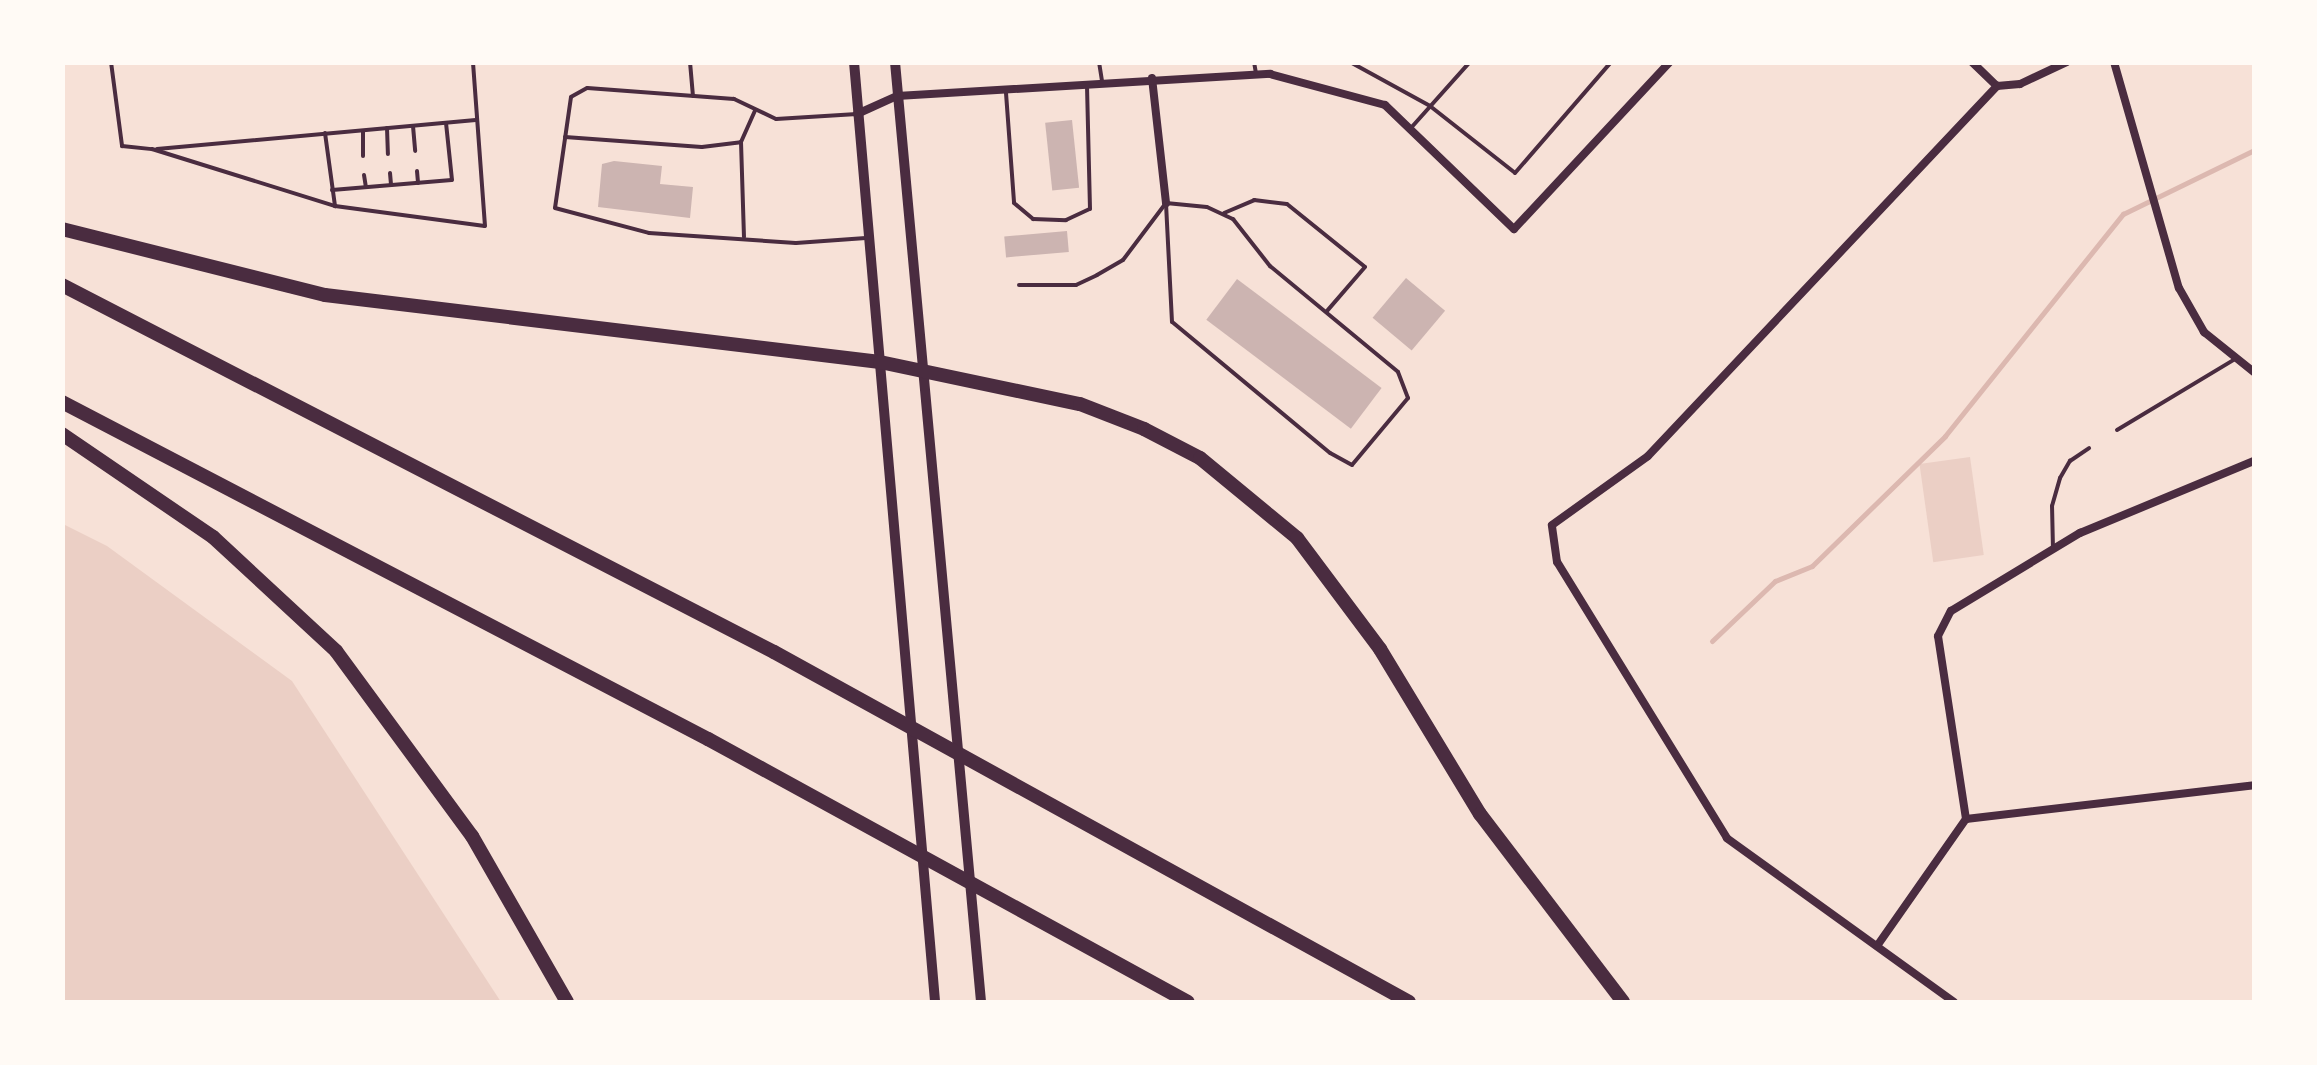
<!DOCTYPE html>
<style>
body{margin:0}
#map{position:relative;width:2317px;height:1065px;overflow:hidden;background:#f7e1d7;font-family:"Fira Sans Condensed",sans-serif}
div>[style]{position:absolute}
.green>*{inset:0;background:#ebcfc5;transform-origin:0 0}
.stream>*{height:5px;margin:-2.5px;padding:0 2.5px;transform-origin:2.5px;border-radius:2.5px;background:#dcb8b0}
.building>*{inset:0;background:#ccb4b1;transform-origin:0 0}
.service>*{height:4px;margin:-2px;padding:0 2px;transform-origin:2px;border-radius:2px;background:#4a2c40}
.minor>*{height:8px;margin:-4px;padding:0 4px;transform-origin:4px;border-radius:4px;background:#4a2c40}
.tertiary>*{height:10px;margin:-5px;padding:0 5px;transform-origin:5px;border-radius:5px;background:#4a2c40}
.motorway>*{height:14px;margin:-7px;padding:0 7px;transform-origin:7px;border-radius:7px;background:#4a2c40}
span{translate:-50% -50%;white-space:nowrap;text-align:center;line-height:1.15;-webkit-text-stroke:10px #fffaf5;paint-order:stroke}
.frame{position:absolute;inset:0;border:65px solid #fffaf5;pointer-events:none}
</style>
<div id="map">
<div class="green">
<div style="left:1970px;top:457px;width:99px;height:51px;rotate:82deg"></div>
<div style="clip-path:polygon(63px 524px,107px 546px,292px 681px,501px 1002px,63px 1002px)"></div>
</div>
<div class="stream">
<div style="left:1712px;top:641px;width:87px;rotate:-43.6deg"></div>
<div style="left:1775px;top:581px;width:40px;rotate:-22deg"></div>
<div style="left:1812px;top:566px;width:186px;rotate:-44.3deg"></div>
<div style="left:1945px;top:436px;width:285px;rotate:-51.3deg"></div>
<div style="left:2123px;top:214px;width:146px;rotate:-26deg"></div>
</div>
<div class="building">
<div style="left:1072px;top:120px;width:68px;height:27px;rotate:84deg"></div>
<div style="clip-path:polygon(614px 161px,662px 166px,660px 184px,693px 187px,690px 218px,598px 207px,602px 164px)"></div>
<div style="left:1067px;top:231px;width:21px;height:63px;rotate:85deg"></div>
<div style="left:1406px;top:278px;width:51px;height:52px;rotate:40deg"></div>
<div style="left:1237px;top:279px;width:181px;height:51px;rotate:37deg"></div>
</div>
<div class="service">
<div style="left:111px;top:62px;width:85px;rotate:82.5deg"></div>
<div style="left:122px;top:146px;width:30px;rotate:6deg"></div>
<div style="left:152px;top:149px;width:192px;rotate:17.3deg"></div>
<div style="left:335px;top:206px;width:151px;rotate:7.6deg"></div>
<div style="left:485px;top:226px;width:164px;rotate:-94.2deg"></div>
<div style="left:690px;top:62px;width:34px;rotate:85deg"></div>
<div style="left:1099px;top:62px;width:19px;rotate:81deg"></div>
<div style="left:1254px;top:62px;width:11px;rotate:80deg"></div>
<div style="left:1350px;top:62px;width:91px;rotate:28.8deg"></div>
<div style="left:1430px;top:106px;width:108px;rotate:38.2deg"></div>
<div style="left:1515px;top:173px;width:147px;rotate:-49.1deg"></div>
<div style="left:1006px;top:93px;width:110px;rotate:85.8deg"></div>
<div style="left:1014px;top:203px;width:25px;rotate:40deg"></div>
<div style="left:1033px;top:219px;width:33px;rotate:2deg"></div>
<div style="left:1066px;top:220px;width:26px;rotate:-25deg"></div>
<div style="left:1090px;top:209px;width:121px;rotate:-91.4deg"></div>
<div style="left:857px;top:114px;width:81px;rotate:176.5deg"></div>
<div style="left:776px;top:119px;width:47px;rotate:-154.5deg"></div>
<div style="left:734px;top:99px;width:147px;rotate:-175.7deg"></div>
<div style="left:587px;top:88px;width:18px;rotate:151deg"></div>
<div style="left:571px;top:97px;width:112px;rotate:98.2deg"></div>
<div style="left:555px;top:208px;width:97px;rotate:14.9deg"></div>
<div style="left:649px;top:233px;width:147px;rotate:3.9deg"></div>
<div style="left:796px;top:243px;width:70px;rotate:-4.1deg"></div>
<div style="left:413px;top:126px;width:25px;rotate:85deg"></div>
<div style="left:387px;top:128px;width:26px;rotate:88deg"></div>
<div style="left:1410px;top:129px;width:90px;rotate:-48.2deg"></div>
<div style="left:363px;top:131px;width:25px;rotate:90deg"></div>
<div style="left:325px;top:133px;width:74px;rotate:82.2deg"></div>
<div style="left:565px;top:137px;width:137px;rotate:4.2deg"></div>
<div style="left:702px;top:147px;width:39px;rotate:-7deg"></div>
<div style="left:741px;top:142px;width:34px;rotate:-66deg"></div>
<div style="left:741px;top:142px;width:95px;rotate:88.2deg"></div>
<div style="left:157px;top:149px;width:320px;rotate:-5.2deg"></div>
<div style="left:417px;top:171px;width:12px;rotate:85deg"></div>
<div style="left:390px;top:173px;width:12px;rotate:85deg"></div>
<div style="left:364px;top:175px;width:12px;rotate:81deg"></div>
<div style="left:332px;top:190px;width:120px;rotate:-4.8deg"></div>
<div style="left:452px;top:180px;width:57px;rotate:-96deg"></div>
<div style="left:1166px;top:203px;width:41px;rotate:5.6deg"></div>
<div style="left:1207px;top:207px;width:29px;rotate:25deg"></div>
<div style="left:1233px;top:219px;width:60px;rotate:51.8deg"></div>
<div style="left:1270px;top:266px;width:166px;rotate:39.6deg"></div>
<div style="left:1398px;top:372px;width:28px;rotate:69deg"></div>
<div style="left:1408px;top:398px;width:87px;rotate:129.9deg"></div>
<div style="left:1352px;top:465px;width:25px;rotate:-151deg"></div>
<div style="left:1330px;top:453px;width:205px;rotate:-140.3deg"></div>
<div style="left:1172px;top:322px;width:119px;rotate:-92.9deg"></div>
<div style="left:1224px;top:213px;width:33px;rotate:-23deg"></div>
<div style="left:1254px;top:200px;width:33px;rotate:7deg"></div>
<div style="left:1287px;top:204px;width:100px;rotate:38.9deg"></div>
<div style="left:1365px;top:267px;width:58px;rotate:130.8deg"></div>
<div style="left:1019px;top:285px;width:57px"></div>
<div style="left:1076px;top:285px;width:23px;rotate:-25deg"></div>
<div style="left:1097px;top:275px;width:30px;rotate:-30deg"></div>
<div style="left:1123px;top:260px;width:71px;rotate:-53deg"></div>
<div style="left:2117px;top:430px;width:140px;rotate:-31deg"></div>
<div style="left:2053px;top:549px;width:43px;rotate:-91.3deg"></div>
<div style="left:2052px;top:506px;width:29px;rotate:-74deg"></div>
<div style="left:2060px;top:478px;width:20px;rotate:-60deg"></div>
<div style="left:2070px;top:461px;width:23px;rotate:-34deg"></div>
</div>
<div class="minor">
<div style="left:1972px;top:62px;width:35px;rotate:44deg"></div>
<div style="left:2114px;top:62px;width:235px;rotate:74deg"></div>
<div style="left:2179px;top:288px;width:51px;rotate:60.4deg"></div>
<div style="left:2204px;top:332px;width:64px;rotate:38.7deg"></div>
<div style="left:1152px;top:78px;width:126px;rotate:83.6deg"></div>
<div style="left:857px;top:114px;width:44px;rotate:-24.2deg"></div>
<div style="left:897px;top:96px;width:374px;rotate:-3.4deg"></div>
<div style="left:1270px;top:74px;width:119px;rotate:15.1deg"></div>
<div style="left:1385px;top:105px;width:179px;rotate:43.9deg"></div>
<div style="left:1514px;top:229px;width:229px;rotate:-47deg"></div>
<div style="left:1966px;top:819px;width:290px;rotate:-6.7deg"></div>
<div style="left:1877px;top:946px;width:155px;rotate:-55deg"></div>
<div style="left:1966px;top:819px;width:185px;rotate:-98.7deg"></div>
<div style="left:1938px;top:636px;width:28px;rotate:-63deg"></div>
<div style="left:1951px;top:611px;width:151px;rotate:-31.2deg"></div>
<div style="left:2080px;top:533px;width:188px;rotate:-22.5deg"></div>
<div style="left:1954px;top:1002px;width:280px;rotate:-144.2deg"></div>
<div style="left:1727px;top:838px;width:324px;rotate:-121.6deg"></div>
<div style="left:1557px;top:562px;width:37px;rotate:-98deg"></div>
<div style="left:1552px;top:525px;width:118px;rotate:-35.7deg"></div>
<div style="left:1648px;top:456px;width:509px;rotate:-46.67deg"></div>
<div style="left:1997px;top:86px;width:23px;rotate:-5deg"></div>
<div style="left:2020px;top:84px;width:52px;rotate:-25.1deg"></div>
</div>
<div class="tertiary">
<div style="left:854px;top:62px;width:943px;rotate:85.07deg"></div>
<div style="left:895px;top:62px;width:944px;rotate:84.77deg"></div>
</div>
<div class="motorway">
<div style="left:62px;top:229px;width:271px;rotate:14.1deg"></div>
<div style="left:325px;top:295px;width:559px;rotate:6.88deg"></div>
<div style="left:880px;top:362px;width:204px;rotate:11.9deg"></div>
<div style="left:1080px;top:404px;width:69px;rotate:21.3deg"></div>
<div style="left:1144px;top:429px;width:63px;rotate:27.4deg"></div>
<div style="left:1200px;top:458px;width:126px;rotate:39.5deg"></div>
<div style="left:1297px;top:538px;width:139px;rotate:53.2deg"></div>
<div style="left:1380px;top:649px;width:193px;rotate:58.8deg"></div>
<div style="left:1480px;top:814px;width:236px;rotate:52.7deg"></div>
<div style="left:62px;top:285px;width:801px;rotate:27.27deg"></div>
<div style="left:774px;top:652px;width:725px;rotate:28.86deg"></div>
<div style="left:62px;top:402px;width:729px;rotate:27.55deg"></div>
<div style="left:708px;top:739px;width:547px;rotate:28.72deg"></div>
<div style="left:62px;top:434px;width:183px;rotate:34.3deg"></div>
<div style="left:213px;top:537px;width:168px;rotate:42.8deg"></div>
<div style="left:336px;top:651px;width:230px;rotate:53.7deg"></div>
<div style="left:472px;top:836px;width:191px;rotate:60.2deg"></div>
</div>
<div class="frame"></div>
</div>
